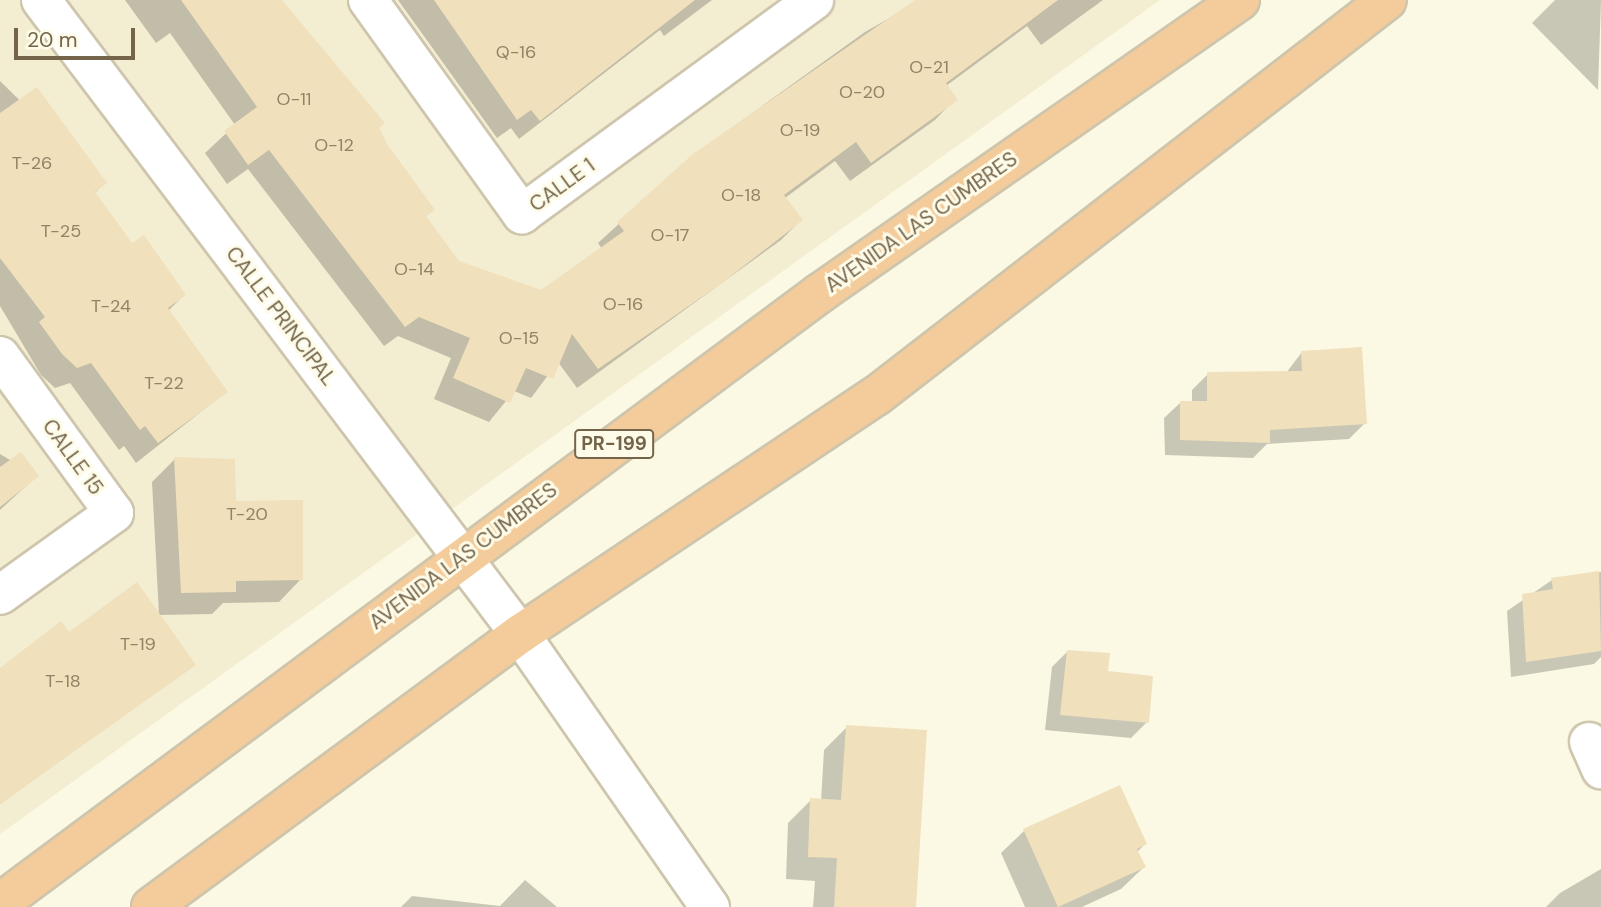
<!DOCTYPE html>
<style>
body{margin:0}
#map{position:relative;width:1601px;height:907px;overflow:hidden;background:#fbf9e3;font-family:"DM Sans",sans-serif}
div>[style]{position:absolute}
.residential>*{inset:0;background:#f3edd2}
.shadow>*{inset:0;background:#0003}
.building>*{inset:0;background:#f0e0bc}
.roads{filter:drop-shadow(2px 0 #cec5ad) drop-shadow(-2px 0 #cec5ad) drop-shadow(0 2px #cec5ad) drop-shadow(0 -2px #cec5ad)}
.street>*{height:38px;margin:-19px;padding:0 19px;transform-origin:19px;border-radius:19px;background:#fff}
.secondary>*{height:38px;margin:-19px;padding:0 19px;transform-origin:19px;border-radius:19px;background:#fff}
.highway>*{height:38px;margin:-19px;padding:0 19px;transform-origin:19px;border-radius:19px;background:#f4cc9b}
span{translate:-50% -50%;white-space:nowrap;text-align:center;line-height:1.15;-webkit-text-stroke:6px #fefce9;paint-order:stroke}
.number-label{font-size:18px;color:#928366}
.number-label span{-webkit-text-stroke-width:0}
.shield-label span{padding:2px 5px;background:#fefce9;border:2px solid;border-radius:5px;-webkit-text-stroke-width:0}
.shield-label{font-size:19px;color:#73644a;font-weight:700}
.street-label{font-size:21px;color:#73644a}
.scale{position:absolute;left:14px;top:28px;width:121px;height:32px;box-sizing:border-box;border:4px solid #73644a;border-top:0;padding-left:9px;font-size:21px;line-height:24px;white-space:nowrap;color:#73644a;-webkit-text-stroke:5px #fefce9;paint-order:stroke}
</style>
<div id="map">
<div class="residential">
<div style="clip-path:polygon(0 0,1160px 0,0 834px)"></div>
</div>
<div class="shadow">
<div style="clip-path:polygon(125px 0,280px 0,383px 123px,377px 129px,385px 145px,433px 209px,425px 217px,458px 263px,541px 292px,602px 249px,598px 243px,694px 155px,865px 32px,921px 0,1103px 0,1041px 45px,1027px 26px,946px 86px,955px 99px,935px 120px,850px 181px,835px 161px,785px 198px,801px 220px,781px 240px,577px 388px,558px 362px,531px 398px,514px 391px,489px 422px,434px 399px,451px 358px,398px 336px,384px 346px,248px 169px,227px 184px,205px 153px,235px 125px,170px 33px,156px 43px)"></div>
<div style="clip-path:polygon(398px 0,712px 0,664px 36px,660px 30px,519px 139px,511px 128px,497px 138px)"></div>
<div style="clip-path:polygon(1555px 0,1601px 0,1598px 90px,1532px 23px)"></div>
<div style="clip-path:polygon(0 81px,104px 183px,94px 194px,132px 246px,184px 295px,168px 311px,226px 392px,136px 463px,124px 446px,119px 450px,70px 383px,55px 388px,41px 375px,0 306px)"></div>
<div style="clip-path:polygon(1302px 352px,1365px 423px,1349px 439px,1267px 444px,1253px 458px,1165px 455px,1164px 418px,1180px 403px,1192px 402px,1192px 390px,1208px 374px,1286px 373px)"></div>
<div style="clip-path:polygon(0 454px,37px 476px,0 510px)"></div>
<div style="clip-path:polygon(175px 459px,234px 503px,301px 579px,279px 602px,223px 603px,212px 614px,159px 615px,152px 482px)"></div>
<div style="clip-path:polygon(1601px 572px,1601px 657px,1594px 664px,1511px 677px,1507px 611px,1552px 580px)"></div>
<div style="clip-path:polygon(68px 634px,193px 665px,0 804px,0 671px)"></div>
<div style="clip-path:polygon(1068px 651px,1106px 673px,1147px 722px,1131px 738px,1045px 730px,1052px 667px)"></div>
<div style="clip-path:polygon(847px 727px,915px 907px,813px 907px,815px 881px,786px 879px,788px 823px,811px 800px,821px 801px,824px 750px)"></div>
<div style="clip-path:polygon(1024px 831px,1145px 844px,1137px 852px,1144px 867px,1121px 889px,1082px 907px,1025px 907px,1001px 853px)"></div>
<div style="clip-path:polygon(1601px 869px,1601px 907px,1546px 907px,1560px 893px)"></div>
<div style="clip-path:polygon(525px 880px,557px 907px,401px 907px,412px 896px,500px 906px)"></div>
</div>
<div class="building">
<div style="clip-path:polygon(181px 0,282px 0,385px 123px,379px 128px,387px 144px,435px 210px,426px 216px,459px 261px,541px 290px,624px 231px,617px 222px,693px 154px,915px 0,1058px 0,946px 83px,958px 100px,871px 163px,856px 142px,784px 195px,803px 220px,722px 283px,598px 369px,572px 334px,553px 379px,526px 368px,510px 403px,453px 378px,470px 338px,419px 317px,405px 327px,269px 150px,248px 165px,224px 131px,257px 107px)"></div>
<div style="clip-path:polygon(434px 0,695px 0,540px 121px,531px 110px,517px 120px)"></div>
<div style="clip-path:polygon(37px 87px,107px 183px,95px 192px,132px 243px,144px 235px,186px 295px,168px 308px,228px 392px,158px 443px,145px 426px,140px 430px,91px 363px,77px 368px,62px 354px,39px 322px,45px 317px,0 258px,0 113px)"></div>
<div style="clip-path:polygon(1362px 347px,1367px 424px,1270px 430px,1270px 443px,1180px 440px,1180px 401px,1207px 401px,1207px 372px,1302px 371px,1301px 351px)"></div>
<div style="clip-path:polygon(21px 452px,39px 476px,0 507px,0 467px)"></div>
<div style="clip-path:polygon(174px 457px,235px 459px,236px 501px,303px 500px,303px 580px,236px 581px,236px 592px,181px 593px)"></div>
<div style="clip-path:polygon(1599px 571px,1601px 651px,1526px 662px,1522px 594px,1553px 589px,1551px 578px)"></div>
<div style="clip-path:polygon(137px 582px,196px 665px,0 804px,0 668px,61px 621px,69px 632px)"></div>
<div style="clip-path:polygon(1067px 650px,1110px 653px,1108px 671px,1153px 676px,1149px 723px,1060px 715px)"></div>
<div style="clip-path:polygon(846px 725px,927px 730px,916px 907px,834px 907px,837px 858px,808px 857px,810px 798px,841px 800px)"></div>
<div style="clip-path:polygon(1120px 785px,1147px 844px,1137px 849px,1146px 867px,1058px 907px,1023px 829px)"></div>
</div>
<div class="roads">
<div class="street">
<div style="left:41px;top:0;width:795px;rotate:52.93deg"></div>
<div style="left:368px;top:0;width:264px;rotate:54.3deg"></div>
<div style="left:522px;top:214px;width:362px;rotate:-36.2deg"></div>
<div style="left:0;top:356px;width:194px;rotate:54deg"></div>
<div style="left:114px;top:513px;width:140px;rotate:144.3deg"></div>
<div style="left:1589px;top:742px;width:30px;rotate:66deg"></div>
</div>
<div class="secondary">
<div style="left:520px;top:634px;width:333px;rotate:55.2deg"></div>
</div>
<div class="highway">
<div style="left:0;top:903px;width:1022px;rotate:-36.65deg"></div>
<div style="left:820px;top:293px;width:512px;rotate:-34.9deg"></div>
<div style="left:151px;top:907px;width:459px;rotate:-36.5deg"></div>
<div style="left:520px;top:634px;width:428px;rotate:-33.8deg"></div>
<div style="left:876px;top:396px;width:646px;rotate:-37.77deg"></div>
</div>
</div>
<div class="number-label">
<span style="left:516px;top:52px">Q-16</span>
<span style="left:929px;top:67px">O-21</span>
<span style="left:862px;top:92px">O-20</span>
<span style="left:294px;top:99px">O-11</span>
<span style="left:800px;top:130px">O-19</span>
<span style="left:334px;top:145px">O-12</span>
<span style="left:32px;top:163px">T-26</span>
<span style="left:741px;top:195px">O-18</span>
<span style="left:61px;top:231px">T-25</span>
<span style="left:670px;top:235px">O-17</span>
<span style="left:414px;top:269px">O-14</span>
<span style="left:623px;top:304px">O-16</span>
<span style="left:111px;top:306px">T-24</span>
<span style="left:519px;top:338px">O-15</span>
<span style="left:164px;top:383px">T-22</span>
<span style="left:247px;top:514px">T-20</span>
<span style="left:138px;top:644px">T-19</span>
<span style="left:63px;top:681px">T-18</span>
</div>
<div class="shield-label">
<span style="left:614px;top:444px">PR-199</span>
</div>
<div class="street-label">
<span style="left:562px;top:185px;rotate:-36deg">CALLE 1</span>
<span style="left:921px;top:222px;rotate:-35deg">AVENIDA LAS CUMBRES</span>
<span style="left:281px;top:316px;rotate:53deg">CALLE PRINCIPAL</span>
<span style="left:73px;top:457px;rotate:54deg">CALLE 15</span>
<span style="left:463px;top:556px;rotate:-37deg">AVENIDA LAS CUMBRES</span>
</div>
<div class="scale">20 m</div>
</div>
